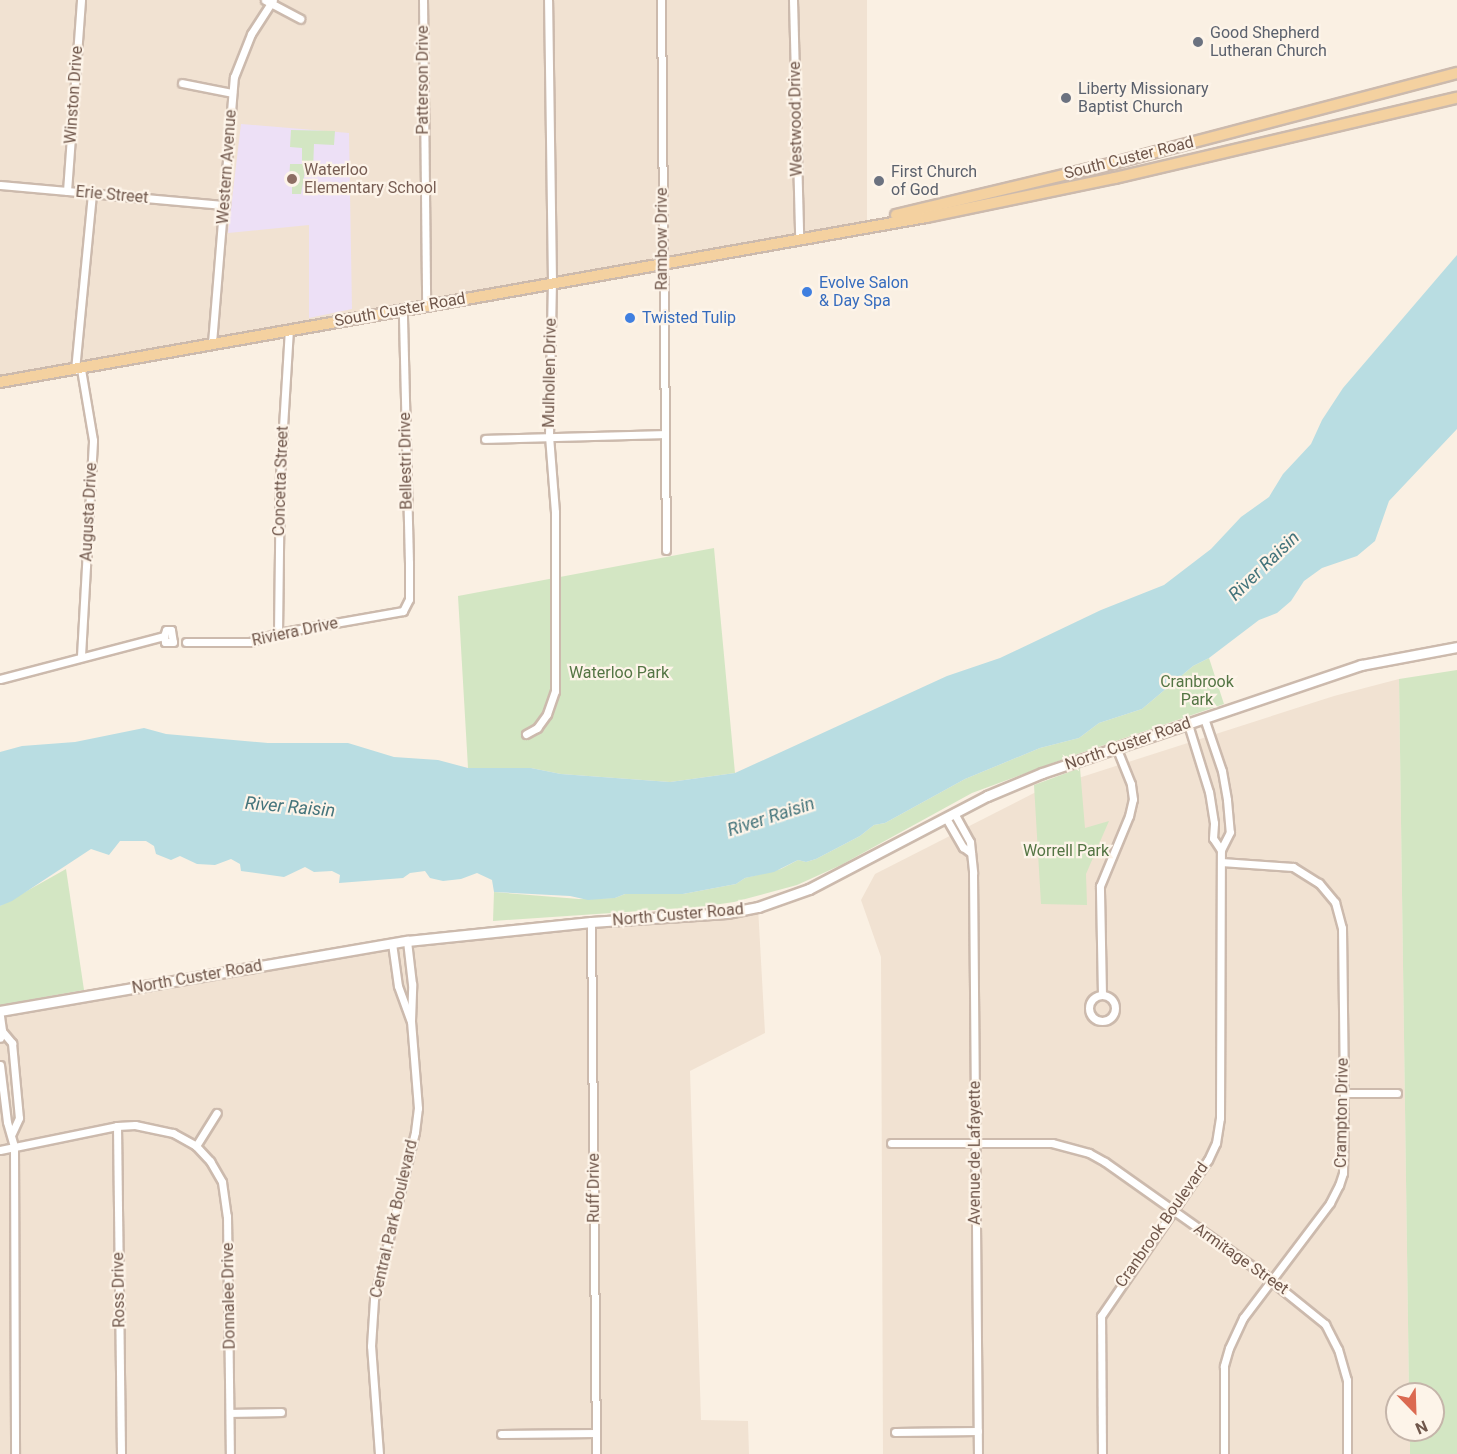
<!DOCTYPE html>
<style>
body{margin:0}
#map{position:relative;width:1457px;height:1454px;overflow:hidden;background:#faf0e3;font-family:Roboto,sans-serif}
div>[style]{position:absolute}
.residential>*{inset:0;background:#f1e2d2}
.education>*{inset:0;background:#ede0f6}
.green>*{inset:0;background:#d3e6c3}
.water>*{inset:0;background:#b9dde2}
.roads{filter:drop-shadow(2px 0 #ccbaad) drop-shadow(-2px 0 #ccbaad) drop-shadow(0 2px #ccbaad) drop-shadow(0 -2px #ccbaad)}
.street>*{height:7px;margin:-3.5px;padding:0 3.5px;transform-origin:3.5px;border-radius:3.5px;background:#fff}
.street>.ring{margin:-3.5px;padding:0;box-sizing:content-box;background:none;border:7px solid #fff;border-radius:50%}
.secondary>*{height:9px;margin:-4.5px;padding:0 4.5px;transform-origin:4.5px;border-radius:4.5px;background:#fff}
.primary>*{height:10px;margin:-5px;padding:0 5px;transform-origin:5px;border-radius:5px;background:#f4d1a0}
.dots>*{width:16px;height:16px;translate:-50% -50%;box-sizing:border-box;border:3px solid #fdf4e9;border-radius:50%}
span{translate:-50% -50%;white-space:nowrap;text-align:center;line-height:1.15;-webkit-text-stroke:4.5px #fdf4e9;paint-order:stroke}
.worship-label{font-size:16px;color:#5b616d}
.left{translate:0 -50%;text-align:left}
.street-label{font-size:16px;color:#70574b}
.education-label{font-size:16px;color:#785e54}
.shop-label{font-size:16px;color:#366cbe}
.park-label{font-size:16px;color:#547544}
.water-label{font-size:18px;color:#44747b;font-style:italic}
.north{position:absolute;left:1385px;top:1382px;width:60px;height:60px;box-sizing:border-box;background:#fdf4e9;border:2px solid #c5b5aa;border-radius:50%;rotate:157deg;font-size:16px;font-weight:700;line-height:24px;text-align:center;color:#70574b}
.north::after{content:'';display:block;margin:auto;width:21px;height:27px;background:#db6a51;clip-path:polygon(50% 0,100% 100%,50% 72%,0 100%)}
</style>
<div id="map">
<div class="residential">
<div style="clip-path:polygon(0 0,867px 0,867px 221px,799px 237px,0 382px)"></div>
<div style="clip-path:polygon(1399px 679px,1409px 1394px,1397px 1394px,1397px 1430px,1410px 1430px,1410px 1454px,883px 1454px,881px 957px,861px 900px,875px 874px,1038px 791px,1334px 696px)"></div>
<div style="clip-path:polygon(758px 907px,765px 1033px,690px 1071px,701px 1420px,748px 1421px,749px 1454px,0 1454px,0 1011px,377px 946px)"></div>
</div>
<div class="education">
<div style="clip-path:polygon(241px 124px,349px 133px,352px 309px,309px 318px,309px 225px,228px 233px)"></div>
</div>
<div class="green">
<div style="clip-path:polygon(291px 130px,335px 131px,334px 145px,314px 144px,313px 171px,305px 171px,301px 194px,292px 194px,292px 184px,289px 183px,290px 164px,302px 164px,302px 148px,290px 147px)"></div>
<div style="clip-path:polygon(714px 548px,735px 773px,670px 782px,561px 774px,531px 768px,468px 768px,458px 596px)"></div>
<div style="clip-path:polygon(1209px 658px,1224px 704px,1069px 757px,972px 793px,841px 865px,797px 885px,734px 902px,700px 907px,493px 921px,494px 892px,579px 899px,615px 898px,625px 894px,683px 894px,736px 884px,745px 878px,781px 869px,798px 860px,806px 862px,816px 859px,860px 836px,874px 825px,885px 823px,965px 779px,1040px 748px,1079px 738px,1099px 723px,1142px 709px,1193px 666px)"></div>
<div style="clip-path:polygon(1457px 670px,1457px 1454px,1410px 1454px,1410px 1430px,1433px 1430px,1433px 1394px,1409px 1394px,1399px 679px)"></div>
<div style="clip-path:polygon(1080px 768px,1085px 828px,1109px 821px,1086px 874px,1087px 905px,1041px 904px,1034px 785px)"></div>
<div style="clip-path:polygon(66px 869px,84px 990px,0 1005px,0 906px)"></div>
</div>
<div class="water">
<div style="clip-path:polygon(1457px 255px,1457px 429px,1389px 501px,1375px 541px,1357px 556px,1322px 568px,1304px 581px,1291px 601px,1277px 613px,1259px 620px,1209px 658px,1193px 666px,1142px 709px,1099px 723px,1079px 738px,1040px 748px,965px 779px,885px 823px,874px 825px,860px 836px,816px 859px,806px 862px,798px 860px,774px 872px,745px 878px,736px 884px,683px 894px,625px 894px,615px 898px,588px 900px,570px 896px,494px 892px,492px 880px,477px 873px,461px 879px,443px 881px,430px 878px,425px 871px,410px 873px,403px 878px,339px 883px,340px 875px,332px 871px,314px 872px,305px 867px,284px 877px,241px 871px,240px 864px,231px 859px,215px 865px,197px 864px,180px 856px,171px 860px,156px 854px,154px 846px,146px 841px,120px 841px,109px 855px,91px 849px,12px 901px,0 906px,0 752px,22px 746px,75px 742px,144px 728px,166px 734px,268px 743px,348px 743px,394px 757px,438px 760px,468px 768px,531px 768px,561px 774px,670px 782px,735px 773px,947px 676px,1000px 658px,1101px 610px,1164px 585px,1211px 549px,1241px 517px,1269px 497px,1283px 474px,1311px 444px,1322px 420px,1343px 388px)"></div>
</div>
<div class="roads">
<div class="street">
<div style="left:265px;top:0;width:40px;rotate:28deg"></div>
<div style="left:423px;top:0;width:305px;rotate:89.4deg"></div>
<div style="left:661px;top:0;width:550px;rotate:89.48deg"></div>
<div style="left:793px;top:0;width:237px;rotate:88.5deg"></div>
<div style="left:182px;top:83px;width:51px;rotate:11.3deg"></div>
<div style="left:0;top:185px;width:226px;rotate:5.1deg"></div>
<div style="left:67px;top:191px;width:192px;rotate:-85.8deg"></div>
<div style="left:212px;top:343px;width:267px;rotate:-85.3deg"></div>
<div style="left:234px;top:77px;width:46px;rotate:-68.4deg"></div>
<div style="left:251px;top:34px;width:40px;rotate:-57.1deg"></div>
<div style="left:75px;top:370px;width:178px;rotate:-84.5deg"></div>
<div style="left:485px;top:439px;width:179px;rotate:-1.6deg"></div>
<div style="left:278px;top:633px;width:157px;rotate:-89.3deg"></div>
<div style="left:280px;top:476px;width:147px;rotate:-86.5deg"></div>
<div style="left:186px;top:642px;width:64px"></div>
<div style="left:250px;top:642px;width:29px;rotate:-18deg"></div>
<div style="left:278px;top:633px;width:127px;rotate:-10deg"></div>
<div style="left:403px;top:611px;width:13px;rotate:-63deg"></div>
<div style="left:409px;top:599px;width:36px;rotate:-90deg"></div>
<div style="left:409px;top:563px;width:253px;rotate:-91.4deg"></div>
<div style="left:81px;top:656px;width:216px;rotate:-86.8deg"></div>
<div style="left:93px;top:440px;width:72px;rotate:-99.6deg"></div>
<div style="left:0;top:679px;width:170px;rotate:-14.7deg"></div>
<div style="left:164px;top:636px;width:6px;rotate:-72deg"></div>
<div style="left:166px;top:630px;width:5px"></div>
<div style="left:171px;top:630px;width:12px;rotate:81deg"></div>
<div style="left:173px;top:642px;width:8px;rotate:180deg"></div>
<div style="left:165px;top:642px;width:6px;rotate:-99deg"></div>
<div style="left:1204px;top:718px;width:56px;rotate:71.2deg"></div>
<div style="left:1222px;top:771px;width:29px;rotate:80deg"></div>
<div style="left:1227px;top:800px;width:32px;rotate:85deg"></div>
<div style="left:1230px;top:832px;width:20px;rotate:117deg"></div>
<div style="left:526px;top:734px;width:13px;rotate:-29deg"></div>
<div style="left:537px;top:728px;width:17px;rotate:-54deg"></div>
<div style="left:547px;top:714px;width:24px;rotate:-71deg"></div>
<div style="left:555px;top:691px;width:179px;rotate:-90deg"></div>
<div style="left:555px;top:512px;width:76px;rotate:-94.5deg"></div>
<div style="left:549px;top:436px;width:154px;rotate:-88.9deg"></div>
<div style="left:552px;top:282px;width:282px;rotate:-90.8deg"></div>
<div style="left:954px;top:813px;width:33px;rotate:61deg"></div>
<div style="left:970px;top:842px;width:31px;rotate:84deg"></div>
<div style="left:973px;top:873px;width:581px;rotate:89.51deg"></div>
<div style="left:946px;top:818px;width:34px;rotate:60deg"></div>
<div style="left:963px;top:847px;width:10px;rotate:37deg"></div>
<div style="left:1221px;top:862px;width:72px;rotate:4deg"></div>
<div style="left:1293px;top:867px;width:31px;rotate:32deg"></div>
<div style="left:1319px;top:883px;width:25px;rotate:50deg"></div>
<div style="left:1335px;top:902px;width:27px;rotate:75deg"></div>
<div style="left:1342px;top:928px;width:165px;rotate:89.3deg"></div>
<div style="left:1344px;top:1093px;width:80px;rotate:90.7deg"></div>
<div style="left:1343px;top:1173px;width:13px;rotate:108deg"></div>
<div style="left:1339px;top:1185px;width:20px;rotate:117deg"></div>
<div style="left:1330px;top:1203px;width:144px;rotate:127.1deg"></div>
<div style="left:1243px;top:1318px;width:33px;rotate:115deg"></div>
<div style="left:1229px;top:1348px;width:19px;rotate:106deg"></div>
<div style="left:1224px;top:1366px;width:88px;rotate:90deg"></div>
<div style="left:591px;top:922px;width:532px;rotate:89.46deg"></div>
<div style="left:392px;top:943px;width:43px;rotate:82.1deg"></div>
<div style="left:398px;top:986px;width:37px;rotate:70deg"></div>
<div class="ring" style="left:1089px;top:995px;width:19px;height:19px"></div>
<div style="left:1102px;top:995px;width:109px;rotate:-91.1deg"></div>
<div style="left:1100px;top:886px;width:76px;rotate:-67.5deg"></div>
<div style="left:1129px;top:816px;width:17px;rotate:-77deg"></div>
<div style="left:1133px;top:799px;width:15px;rotate:-98deg"></div>
<div style="left:1131px;top:784px;width:38px;rotate:-112deg"></div>
<div style="left:0;top:1016px;width:15px;rotate:82deg"></div>
<div style="left:2px;top:1031px;width:7px;rotate:106deg"></div>
<div style="left:2px;top:1031px;width:16px;rotate:50deg"></div>
<div style="left:12px;top:1043px;width:75px;rotate:84.7deg"></div>
<div style="left:19px;top:1118px;width:17px;rotate:115deg"></div>
<div style="left:0;top:1065px;width:57px;rotate:83deg"></div>
<div style="left:7px;top:1122px;width:26px;rotate:74deg"></div>
<div style="left:14px;top:1147px;width:307px;rotate:89.8deg"></div>
<div style="left:1344px;top:1093px;width:53px"></div>
<div style="left:117px;top:1126px;width:328px;rotate:89.3deg"></div>
<div style="left:891px;top:1143px;width:161px"></div>
<div style="left:1052px;top:1143px;width:38px;rotate:15deg"></div>
<div style="left:1089px;top:1153px;width:18px;rotate:29deg"></div>
<div style="left:1105px;top:1162px;width:194px;rotate:35.3deg"></div>
<div style="left:1263px;top:1274px;width:80px;rotate:38.9deg"></div>
<div style="left:1325px;top:1324px;width:28px;rotate:63deg"></div>
<div style="left:1338px;top:1349px;width:32px;rotate:74deg"></div>
<div style="left:1347px;top:1380px;width:74px;rotate:90deg"></div>
<div style="left:196px;top:1146px;width:39px;rotate:-58deg"></div>
<div style="left:0;top:1150px;width:119px;rotate:-11.6deg"></div>
<div style="left:117px;top:1126px;width:18px;rotate:-3deg"></div>
<div style="left:135px;top:1125px;width:39px;rotate:12deg"></div>
<div style="left:173px;top:1133px;width:26px;rotate:29deg"></div>
<div style="left:196px;top:1146px;width:21px;rotate:47deg"></div>
<div style="left:210px;top:1161px;width:24px;rotate:60deg"></div>
<div style="left:222px;top:1182px;width:34px;rotate:82deg"></div>
<div style="left:227px;top:1216px;width:238px;rotate:89.3deg"></div>
<div style="left:230px;top:1413px;width:51px;rotate:-1.1deg"></div>
<div style="left:895px;top:1432px;width:83px;rotate:-0.7deg"></div>
<div style="left:501px;top:1434px;width:95px;rotate:-0.6deg"></div>
<div style="left:379px;top:1454px;width:108px;rotate:-94.2deg"></div>
<div style="left:371px;top:1346px;width:47px;rotate:-86.3deg"></div>
<div style="left:374px;top:1299px;width:172px;rotate:-76.2deg"></div>
<div style="left:415px;top:1132px;width:24px;rotate:-83deg"></div>
<div style="left:418px;top:1108px;width:87px;rotate:-94.6deg"></div>
<div style="left:411px;top:1021px;width:37px;rotate:-88deg"></div>
<div style="left:412px;top:984px;width:43px;rotate:-96.6deg"></div>
<div style="left:1102px;top:1454px;width:138px;rotate:-90.4deg"></div>
<div style="left:1101px;top:1316px;width:189px;rotate:-55.6deg"></div>
<div style="left:1208px;top:1160px;width:19px;rotate:-65deg"></div>
<div style="left:1216px;top:1143px;width:25px;rotate:-81deg"></div>
<div style="left:1220px;top:1118px;width:268px;rotate:-89.8deg"></div>
<div style="left:1221px;top:850px;width:14px;rotate:-124deg"></div>
<div style="left:1213px;top:838px;width:15px;rotate:-86deg"></div>
<div style="left:1214px;top:823px;width:31px;rotate:-99deg"></div>
<div style="left:1209px;top:792px;width:71px;rotate:-107.2deg"></div>
</div>
<div class="secondary">
<div style="left:0;top:1011px;width:413px;rotate:-9.8deg"></div>
<div style="left:407px;top:941px;width:185px;rotate:-5.9deg"></div>
<div style="left:591px;top:922px;width:136px;rotate:-3.8deg"></div>
<div style="left:727px;top:913px;width:32px;rotate:-11deg"></div>
<div style="left:758px;top:907px;width:54px;rotate:-19.4deg"></div>
<div style="left:809px;top:889px;width:201px;rotate:-27.6deg"></div>
<div style="left:987px;top:796px;width:60px;rotate:-22.7deg"></div>
<div style="left:1042px;top:773px;width:337px;rotate:-18.7deg"></div>
<div style="left:1361px;top:665px;width:98px;rotate:-10.6deg"></div>
</div>
<div class="primary">
<div style="left:896px;top:215px;width:224px;rotate:-13.4deg"></div>
<div style="left:1114px;top:163px;width:355px;rotate:-14.7deg"></div>
<div style="left:0;top:382px;width:941px;rotate:-10.1deg"></div>
<div style="left:926px;top:217px;width:193px;rotate:-11.7deg"></div>
<div style="left:1115px;top:178px;width:351px;rotate:-13.2deg"></div>
</div>
</div>
<div class="dots">
<div style="left:1198px;top:42px;background:#6b7280"></div>
<div style="left:1066px;top:98px;background:#6b7280"></div>
<div style="left:292px;top:179px;background:#8d6e63"></div>
<div style="left:879px;top:181px;background:#6b7280"></div>
<div style="left:807px;top:292px;background:#3f7fe0"></div>
<div style="left:630px;top:318px;background:#3f7fe0"></div>
</div>
<div class="worship-label">
<span class="left" style="left:1210px;top:42px">Good Shepherd<br>Lutheran Church</span>
<span class="left" style="left:1078px;top:98px">Liberty Missionary<br>Baptist Church</span>
<span class="left" style="left:891px;top:181px">First Church<br>of God</span>
</div>
<div class="street-label">
<span style="left:423px;top:80px;rotate:-90deg">Patterson Drive</span>
<span style="left:74px;top:95px;rotate:-86deg">Winston Drive</span>
<span style="left:796px;top:119px;rotate:-91deg">Westwood Drive</span>
<span style="left:1129px;top:158px;rotate:-14deg">South Custer Road</span>
<span style="left:227px;top:167px;rotate:-86deg">Western Avenue</span>
<span style="left:112px;top:195px;rotate:5deg">Erie Street</span>
<span style="left:662px;top:239px;rotate:-90deg">Rambow Drive</span>
<span style="left:400px;top:310px;rotate:-10deg">South Custer Road</span>
<span style="left:550px;top:373px;rotate:-89deg">Mulhollen Drive</span>
<span style="left:406px;top:461px;rotate:-91deg">Bellestri Drive</span>
<span style="left:281px;top:481px;rotate:-88deg">Concetta Street</span>
<span style="left:89px;top:512px;rotate:-87deg">Augusta Drive</span>
<span style="left:295px;top:632px;rotate:-12deg">Riviera Drive</span>
<span style="left:1128px;top:744px;rotate:-19deg">North Custer Road</span>
<span style="left:678px;top:915px;rotate:-5deg">North Custer Road</span>
<span style="left:197px;top:977px;rotate:-10deg">North Custer Road</span>
<span style="left:1342px;top:1113px;rotate:-89deg">Crampton Drive</span>
<span style="left:975px;top:1153px;rotate:-90deg">Avenue de Lafayette</span>
<span style="left:594px;top:1188px;rotate:-90deg">Ruff Drive</span>
<span style="left:394px;top:1219px;rotate:-77deg">Central Park Boulevard</span>
<span style="left:1162px;top:1225px;rotate:-55deg">Cranbrook Boulevard</span>
<span style="left:1241px;top:1259px;rotate:35deg">Armitage Street</span>
<span style="left:119px;top:1290px;rotate:-91deg">Ross Drive</span>
<span style="left:229px;top:1296px;rotate:-91deg">Donnalee Drive</span>
</div>
<div class="education-label">
<span class="left" style="left:304px;top:179px">Waterloo<br>Elementary School</span>
</div>
<div class="shop-label">
<span class="left" style="left:819px;top:292px">Evolve Salon<br>&amp; Day Spa</span>
<span class="left" style="left:642px;top:318px">Twisted Tulip</span>
</div>
<div class="park-label">
<span style="left:619px;top:673px">Waterloo Park</span>
<span style="left:1197px;top:691px">Cranbrook<br>Park</span>
<span style="left:1066px;top:851px">Worrell Park</span>
</div>
<div class="water-label">
<span style="left:1264px;top:566px;rotate:-44deg">River Raisin</span>
<span style="left:290px;top:807px;rotate:5deg">River Raisin</span>
<span style="left:771px;top:817px;rotate:-18deg">River Raisin</span>
</div>
<div class="north">N</div>
</div>
